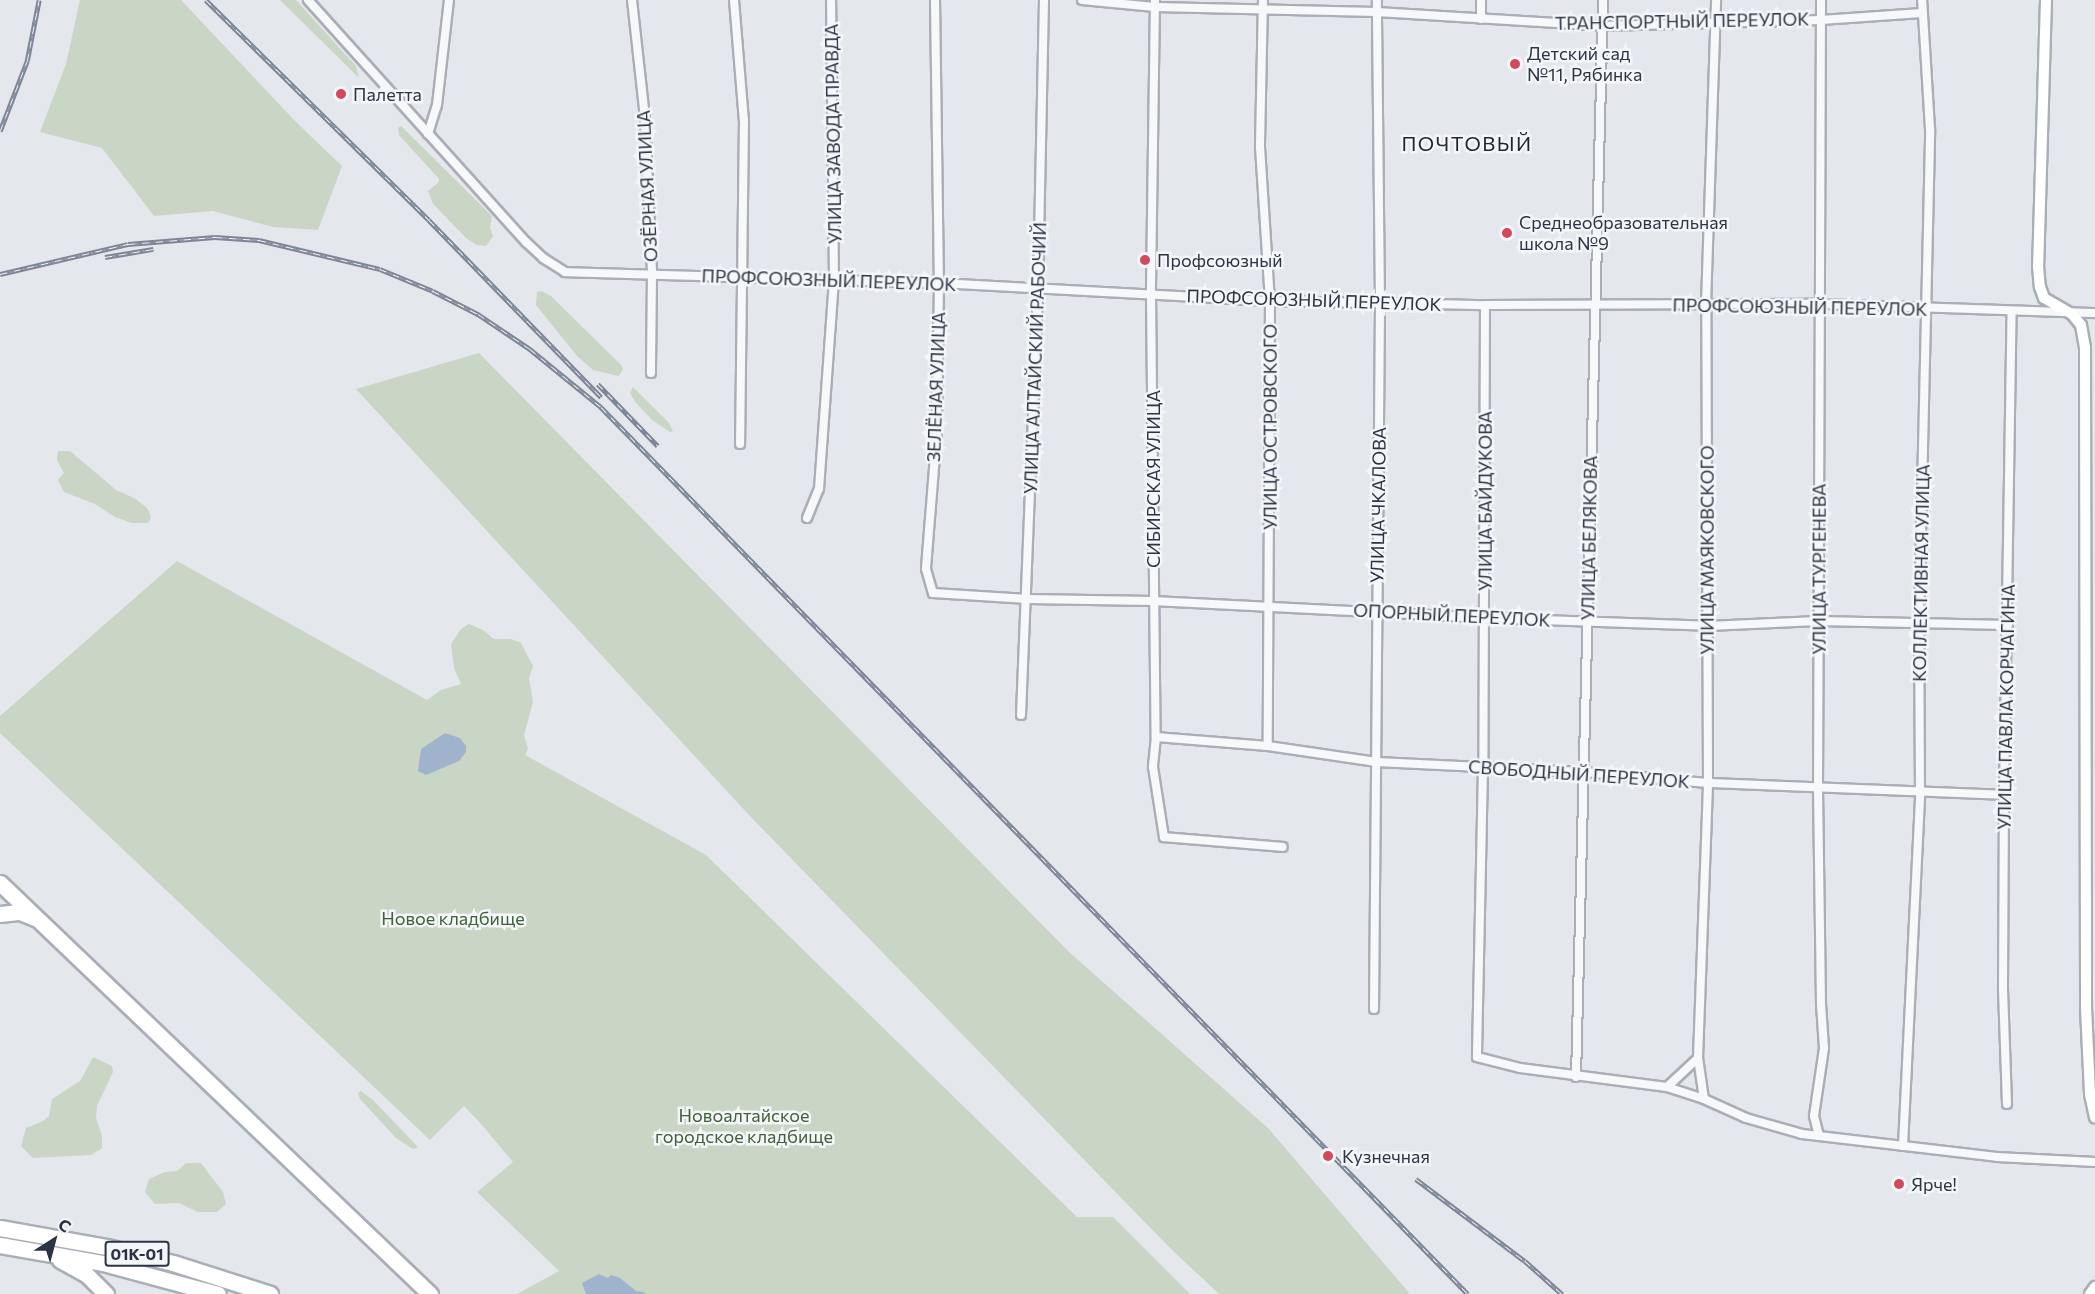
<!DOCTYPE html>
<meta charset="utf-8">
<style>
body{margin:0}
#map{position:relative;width:2095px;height:1294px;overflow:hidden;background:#e4e7ec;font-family:Commissioner,sans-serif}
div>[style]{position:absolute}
.green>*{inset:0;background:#c9d6c5}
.water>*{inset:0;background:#9fb4cc}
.roads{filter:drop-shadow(2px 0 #a9aeb7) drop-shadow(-2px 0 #a9aeb7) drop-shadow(0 2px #a9aeb7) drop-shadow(0 -2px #a9aeb7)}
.street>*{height:8px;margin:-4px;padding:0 4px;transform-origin:4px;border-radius:4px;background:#f7f8fa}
.secondary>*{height:10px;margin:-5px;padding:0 5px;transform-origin:5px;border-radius:5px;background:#fff}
.highway>*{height:15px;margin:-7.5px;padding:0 7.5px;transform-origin:7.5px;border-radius:7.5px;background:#fff}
.rail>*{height:4.5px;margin-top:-2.25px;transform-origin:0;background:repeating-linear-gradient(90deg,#f4f6f9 0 7px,#7d8696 0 14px);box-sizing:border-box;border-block:2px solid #7d8696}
.dots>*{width:16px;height:16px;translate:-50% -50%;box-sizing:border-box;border:3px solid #f4f6f9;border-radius:50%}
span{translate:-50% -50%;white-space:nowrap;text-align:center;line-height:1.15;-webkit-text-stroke:5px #f4f6f9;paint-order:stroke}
.shield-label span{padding:2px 4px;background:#f4f6f9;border:2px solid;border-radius:4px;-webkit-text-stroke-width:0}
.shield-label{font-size:16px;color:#2b3445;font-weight:700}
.street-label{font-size:18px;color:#2b3445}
.poi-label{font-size:18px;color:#2b3445}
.left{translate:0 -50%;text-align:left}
.park-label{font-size:18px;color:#3f6138}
.neighbourhood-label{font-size:20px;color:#1d2536;letter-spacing:1.5px}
.north{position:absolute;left:24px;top:1210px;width:60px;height:60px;-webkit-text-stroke:4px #f4f6f9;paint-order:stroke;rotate:36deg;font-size:16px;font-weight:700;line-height:24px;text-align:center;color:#2b3445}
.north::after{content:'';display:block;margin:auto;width:21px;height:27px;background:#2b3445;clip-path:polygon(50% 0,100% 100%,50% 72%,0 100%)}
</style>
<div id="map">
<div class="green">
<div style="clip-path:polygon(80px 0,181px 0,295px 121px,342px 166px,318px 230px,273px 227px,213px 211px,154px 216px,102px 148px,40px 132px,66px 64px)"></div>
<div style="clip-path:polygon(280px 0,296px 0,356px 66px,359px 78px)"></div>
<div style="clip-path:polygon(401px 126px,492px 216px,490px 228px,493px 236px,486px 246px,477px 245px,467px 239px,433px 204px,428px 191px,438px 183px,439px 179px,399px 135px,398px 128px)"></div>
<div style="clip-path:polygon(541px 291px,551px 296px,621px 365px,623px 369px,619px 376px,593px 370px,577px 356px,536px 305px,537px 292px)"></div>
<div style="clip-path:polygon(479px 353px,1069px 952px,1269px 1129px,1410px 1294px,1219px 1294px,1169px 1247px,748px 814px,356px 389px)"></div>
<div style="clip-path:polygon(633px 387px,669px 423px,673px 431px,670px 432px,652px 420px,636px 403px,630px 393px)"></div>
<div style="clip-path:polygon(58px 451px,70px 451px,116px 490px,136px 499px,148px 509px,151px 518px,148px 523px,132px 523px,115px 517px,95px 504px,64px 492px,58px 480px,64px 473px,57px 460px)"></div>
<div style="clip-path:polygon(177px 561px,427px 700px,441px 690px,461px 684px,454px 668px,451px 644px,461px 629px,469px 624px,483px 630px,494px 639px,511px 639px,521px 643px,533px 666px,529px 678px,533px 702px,524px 735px,528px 749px,525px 755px,706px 855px,1077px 1217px,1113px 1217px,1190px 1294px,517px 1294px,559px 1271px,477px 1192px,513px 1162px,482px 1125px,464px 1106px,430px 1140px,0 733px,0 716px)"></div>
<div style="clip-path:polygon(93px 1057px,112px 1066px,113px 1072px,97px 1106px,96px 1118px,102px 1136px,102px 1148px,91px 1155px,33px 1158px,21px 1146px,26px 1128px,43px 1121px,49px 1116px,52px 1099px,80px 1081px)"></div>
<div style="clip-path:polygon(361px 1091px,373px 1100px,418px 1147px,413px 1149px,396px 1138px,360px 1099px,358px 1093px)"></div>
<div style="clip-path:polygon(186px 1163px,201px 1163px,223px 1192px,226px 1204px,217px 1212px,198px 1212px,179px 1203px,155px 1204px,145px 1192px,149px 1179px,165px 1172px,177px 1171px)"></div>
</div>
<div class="water">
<div style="clip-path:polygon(445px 733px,460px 738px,466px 746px,466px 752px,459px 761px,426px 775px,418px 771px,421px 749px)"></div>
<div style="clip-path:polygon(599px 1274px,608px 1278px,611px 1275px,620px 1278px,636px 1291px,644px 1292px,645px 1294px,586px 1294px,582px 1283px)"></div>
</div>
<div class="roads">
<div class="street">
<div style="left:308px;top:0;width:326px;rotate:48deg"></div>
<div style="left:526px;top:242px;width:23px;rotate:43deg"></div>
<div style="left:543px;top:258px;width:26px;rotate:32deg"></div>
<div style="left:565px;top:272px;width:374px;rotate:1.7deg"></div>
<div style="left:939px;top:283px;width:331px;rotate:3.1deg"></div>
<div style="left:1270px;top:301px;width:215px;rotate:1.1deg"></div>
<div style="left:1485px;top:305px;width:335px;rotate:-0.2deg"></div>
<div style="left:1820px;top:304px;width:275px;rotate:1.9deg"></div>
<div style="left:632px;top:0;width:118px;rotate:83.7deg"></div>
<div style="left:645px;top:117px;width:157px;rotate:87.4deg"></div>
<div style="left:652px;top:274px;width:99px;rotate:90.6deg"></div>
<div style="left:734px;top:0;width:121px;rotate:85.3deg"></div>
<div style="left:744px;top:121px;width:323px;rotate:90.7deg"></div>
<div style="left:935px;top:0;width:283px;rotate:89.2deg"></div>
<div style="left:939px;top:283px;width:148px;rotate:90.8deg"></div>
<div style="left:937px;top:431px;width:138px;rotate:94.6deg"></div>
<div style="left:926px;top:569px;width:25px;rotate:74deg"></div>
<div style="left:933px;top:593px;width:95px;rotate:3.6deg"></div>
<div style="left:1028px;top:599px;width:125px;rotate:0.9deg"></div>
<div style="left:1153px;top:601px;width:331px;rotate:2.9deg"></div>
<div style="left:1484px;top:618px;width:224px;rotate:2deg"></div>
<div style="left:1708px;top:626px;width:110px;rotate:-2.6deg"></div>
<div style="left:1818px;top:621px;width:190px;rotate:1.2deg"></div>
<div style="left:1082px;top:0;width:73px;rotate:5.5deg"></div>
<div style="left:1155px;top:7px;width:222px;rotate:1.3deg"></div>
<div style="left:1377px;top:12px;width:226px;rotate:3.5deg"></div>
<div style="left:1603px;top:26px;width:218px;rotate:-1.6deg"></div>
<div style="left:1821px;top:20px;width:101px;rotate:-4deg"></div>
<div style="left:1155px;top:0;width:295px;rotate:90.8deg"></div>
<div style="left:1151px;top:295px;width:442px;rotate:89.4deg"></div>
<div style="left:1156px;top:737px;width:30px;rotate:96deg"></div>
<div style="left:1153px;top:767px;width:71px;rotate:81.1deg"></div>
<div style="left:1164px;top:837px;width:119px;rotate:4.8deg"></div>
<div style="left:1263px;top:0;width:147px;rotate:91.2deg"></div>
<div style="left:1260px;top:147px;width:154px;rotate:86.3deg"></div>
<div style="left:1270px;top:301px;width:445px;rotate:90.3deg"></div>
<div style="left:1481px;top:19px;width:19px;rotate:-90deg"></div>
<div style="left:428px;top:134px;width:30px;rotate:-73deg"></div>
<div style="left:437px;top:105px;width:106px;rotate:-83.5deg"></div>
<div style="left:1485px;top:305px;width:463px;rotate:90.2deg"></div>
<div style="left:1483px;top:768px;width:289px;rotate:91.2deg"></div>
<div style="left:1477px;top:1057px;width:44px;rotate:14.3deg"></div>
<div style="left:1520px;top:1068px;width:148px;rotate:7.4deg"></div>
<div style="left:1667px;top:1087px;width:39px;rotate:18deg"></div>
<div style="left:1704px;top:1099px;width:46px;rotate:24.3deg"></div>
<div style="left:1746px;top:1118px;width:58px;rotate:15.9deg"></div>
<div style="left:1802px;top:1134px;width:196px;rotate:6.7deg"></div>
<div style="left:1997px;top:1157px;width:98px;rotate:2.9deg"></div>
<div style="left:807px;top:518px;width:31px;rotate:-68deg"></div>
<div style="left:819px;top:489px;width:211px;rotate:-85.9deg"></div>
<div style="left:834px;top:279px;width:279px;rotate:-90.6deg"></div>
<div style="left:1021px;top:715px;width:428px;rotate:-87.7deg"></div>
<div style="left:1038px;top:287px;width:287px;rotate:-88.8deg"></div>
<div style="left:1156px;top:737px;width:112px;rotate:4.6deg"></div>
<div style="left:1268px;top:746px;width:110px;rotate:8.4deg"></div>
<div style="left:1377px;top:762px;width:207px;rotate:2.8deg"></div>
<div style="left:1584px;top:772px;width:124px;rotate:5.1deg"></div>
<div style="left:1708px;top:783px;width:296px;rotate:2.3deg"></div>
<div style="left:1374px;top:1009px;width:706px;rotate:-89.51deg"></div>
<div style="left:1380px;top:303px;width:303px;rotate:-90.6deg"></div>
<div style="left:1576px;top:1077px;width:1077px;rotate:-88.56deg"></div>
<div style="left:1667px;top:1087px;width:42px;rotate:-43.1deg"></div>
<div style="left:1704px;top:1099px;width:41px;rotate:-98.3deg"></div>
<div style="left:1698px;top:1058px;width:275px;rotate:-87.9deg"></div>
<div style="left:1708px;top:783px;width:478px;rotate:-90.2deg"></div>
<div style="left:1706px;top:305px;width:305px;rotate:-88.1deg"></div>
<div style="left:2007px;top:1104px;width:117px;rotate:-92deg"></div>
<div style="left:2003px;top:987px;width:192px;rotate:-89.7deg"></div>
<div style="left:2004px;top:795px;width:484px;rotate:-89.1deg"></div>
<div style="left:1819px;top:1136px;width:21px;rotate:-104deg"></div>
<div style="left:1814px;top:1116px;width:69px;rotate:-81.6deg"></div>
<div style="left:1824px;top:1048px;width:44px;rotate:-93.9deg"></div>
<div style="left:1821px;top:1004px;width:215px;rotate:-90.8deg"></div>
<div style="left:1818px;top:789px;width:789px;rotate:-89.78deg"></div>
<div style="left:1903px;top:1146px;width:353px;rotate:-87.2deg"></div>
<div style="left:1920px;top:793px;width:169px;rotate:-90.3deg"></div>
<div style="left:1919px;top:624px;width:495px;rotate:-88.7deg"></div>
<div style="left:1930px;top:129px;width:129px;rotate:-93.5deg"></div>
</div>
<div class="secondary">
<div style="left:2046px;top:0;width:266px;rotate:91.7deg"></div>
<div style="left:2038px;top:266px;width:21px;rotate:85deg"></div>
<div style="left:2040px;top:287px;width:12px;rotate:70deg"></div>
<div style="left:2044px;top:298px;width:32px;rotate:30deg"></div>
<div style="left:2072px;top:314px;width:14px;rotate:51deg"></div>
<div style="left:2081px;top:325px;width:23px;rotate:80deg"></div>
<div style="left:2085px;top:348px;width:660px;rotate:89.91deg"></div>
<div style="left:2086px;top:1008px;width:86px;rotate:87.3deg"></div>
<div style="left:2090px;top:1094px;width:24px;rotate:78deg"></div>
<div style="left:2090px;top:1294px;width:9px;rotate:-54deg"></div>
</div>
<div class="highway">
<div style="left:0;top:883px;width:595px;rotate:43.71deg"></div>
<div style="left:0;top:914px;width:20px;rotate:-6deg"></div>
<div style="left:20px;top:912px;width:16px;rotate:22deg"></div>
<div style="left:0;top:1228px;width:109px;rotate:10.1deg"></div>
<div style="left:107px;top:1247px;width:68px;rotate:13.6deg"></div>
<div style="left:173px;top:1263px;width:102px;rotate:17.7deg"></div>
<div style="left:0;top:1245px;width:105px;rotate:9.9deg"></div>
<div style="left:103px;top:1263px;width:119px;rotate:15.1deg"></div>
<div style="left:60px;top:1260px;width:31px;rotate:29deg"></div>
<div style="left:87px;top:1275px;width:27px;rotate:45deg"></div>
</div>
</div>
<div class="rail">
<div style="left:206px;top:0;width:313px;rotate:44.6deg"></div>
<div style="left:429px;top:220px;width:247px;rotate:45.8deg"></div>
<div style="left:0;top:131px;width:75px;rotate:-68.9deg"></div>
<div style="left:27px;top:61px;width:62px;rotate:-78.9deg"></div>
<div style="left:105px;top:257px;width:49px;rotate:-9.5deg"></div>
<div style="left:0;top:274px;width:131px;rotate:-13.2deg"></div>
<div style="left:128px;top:244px;width:87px;rotate:-4.6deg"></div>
<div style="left:215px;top:237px;width:44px;rotate:3.9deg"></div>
<div style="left:259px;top:240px;width:124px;rotate:13.5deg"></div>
<div style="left:380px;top:269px;width:57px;rotate:22.5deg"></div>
<div style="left:433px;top:291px;width:51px;rotate:27.1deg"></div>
<div style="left:478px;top:314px;width:63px;rotate:33.9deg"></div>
<div style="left:530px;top:349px;width:92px;rotate:39.2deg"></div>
<div style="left:601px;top:407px;width:1240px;rotate:45.65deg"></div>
<div style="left:598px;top:384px;width:86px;rotate:45.9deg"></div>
<div style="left:1416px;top:1179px;width:136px;rotate:37deg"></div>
<div style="left:1525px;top:1261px;width:50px;rotate:41.7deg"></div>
</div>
<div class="dots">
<div style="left:1515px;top:64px;background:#d1495b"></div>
<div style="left:341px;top:94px;background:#d1495b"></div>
<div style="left:1507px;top:233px;background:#d1495b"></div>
<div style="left:1145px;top:260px;background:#d1495b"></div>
<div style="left:1328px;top:1156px;background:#d1495b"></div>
<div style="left:1899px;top:1184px;background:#d1495b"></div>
</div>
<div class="shield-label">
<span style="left:137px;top:1254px">01К-01</span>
</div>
<div class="street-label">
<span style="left:1682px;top:21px;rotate:-1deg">ТРАНСПОРТНЫЙ ПЕРЕУЛОК</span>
<span style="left:833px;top:134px;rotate:-91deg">УЛИЦА ЗАВОДА ПРАВДА</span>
<span style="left:647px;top:186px;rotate:-93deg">ОЗЁРНАЯ УЛИЦА</span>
<span style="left:829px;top:280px;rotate:2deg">ПРОФСОЮЗНЫЙ ПЕРЕУЛОК</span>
<span style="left:1314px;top:300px;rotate:2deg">ПРОФСОЮЗНЫЙ ПЕРЕУЛОК</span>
<span style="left:1800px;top:307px;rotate:1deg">ПРОФСОЮЗНЫЙ ПЕРЕУЛОК</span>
<span style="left:1035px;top:358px;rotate:-88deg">УЛИЦА АЛТАЙСКИЙ РАБОЧИЙ</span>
<span style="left:936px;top:387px;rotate:-88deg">ЗЕЛЁНАЯ УЛИЦА</span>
<span style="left:1270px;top:427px;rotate:-90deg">УЛИЦА ОСТРОВСКОГО</span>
<span style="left:1153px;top:479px;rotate:-90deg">СИБИРСКАЯ УЛИЦА</span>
<span style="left:1485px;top:501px;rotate:-90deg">УЛИЦА БАЙДУКОВА</span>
<span style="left:1378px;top:505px;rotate:-89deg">УЛИЦА ЧКАЛОВА</span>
<span style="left:1589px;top:538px;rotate:-89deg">УЛИЦА БЕЛЯКОВА</span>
<span style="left:1707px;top:550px;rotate:-90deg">УЛИЦА МАЯКОВСКОГО</span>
<span style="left:1819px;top:569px;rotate:-90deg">УЛИЦА ТУРГЕНЕВА</span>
<span style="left:1921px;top:573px;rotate:-89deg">КОЛЛЕКТИВНАЯ УЛИЦА</span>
<span style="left:1452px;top:615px;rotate:3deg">ОПОРНЫЙ ПЕРЕУЛОК</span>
<span style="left:2006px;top:707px;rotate:-89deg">УЛИЦА ПАВЛА КОРЧАГИНА</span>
<span style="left:1579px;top:774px;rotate:4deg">СВОБОДНЫЙ ПЕРЕУЛОК</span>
</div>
<div class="poi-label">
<span class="left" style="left:1527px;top:64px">Детский сад<br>№11, Рябинка</span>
<span class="left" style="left:353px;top:94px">Палетта</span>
<span class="left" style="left:1519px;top:233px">Среднеобразовательная<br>школа №9</span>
<span class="left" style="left:1157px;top:260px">Профсоюзный</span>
<span class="left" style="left:1342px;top:1156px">Кузнечная</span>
<span class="left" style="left:1911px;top:1184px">Ярче!</span>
</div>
<div class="park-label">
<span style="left:453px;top:918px">Новое кладбище</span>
<span style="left:744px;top:1126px">Новоалтайское<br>городское кладбище</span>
</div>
<div class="neighbourhood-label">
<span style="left:1467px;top:143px">ПОЧТОВЫЙ</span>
</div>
<div class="north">С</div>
</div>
